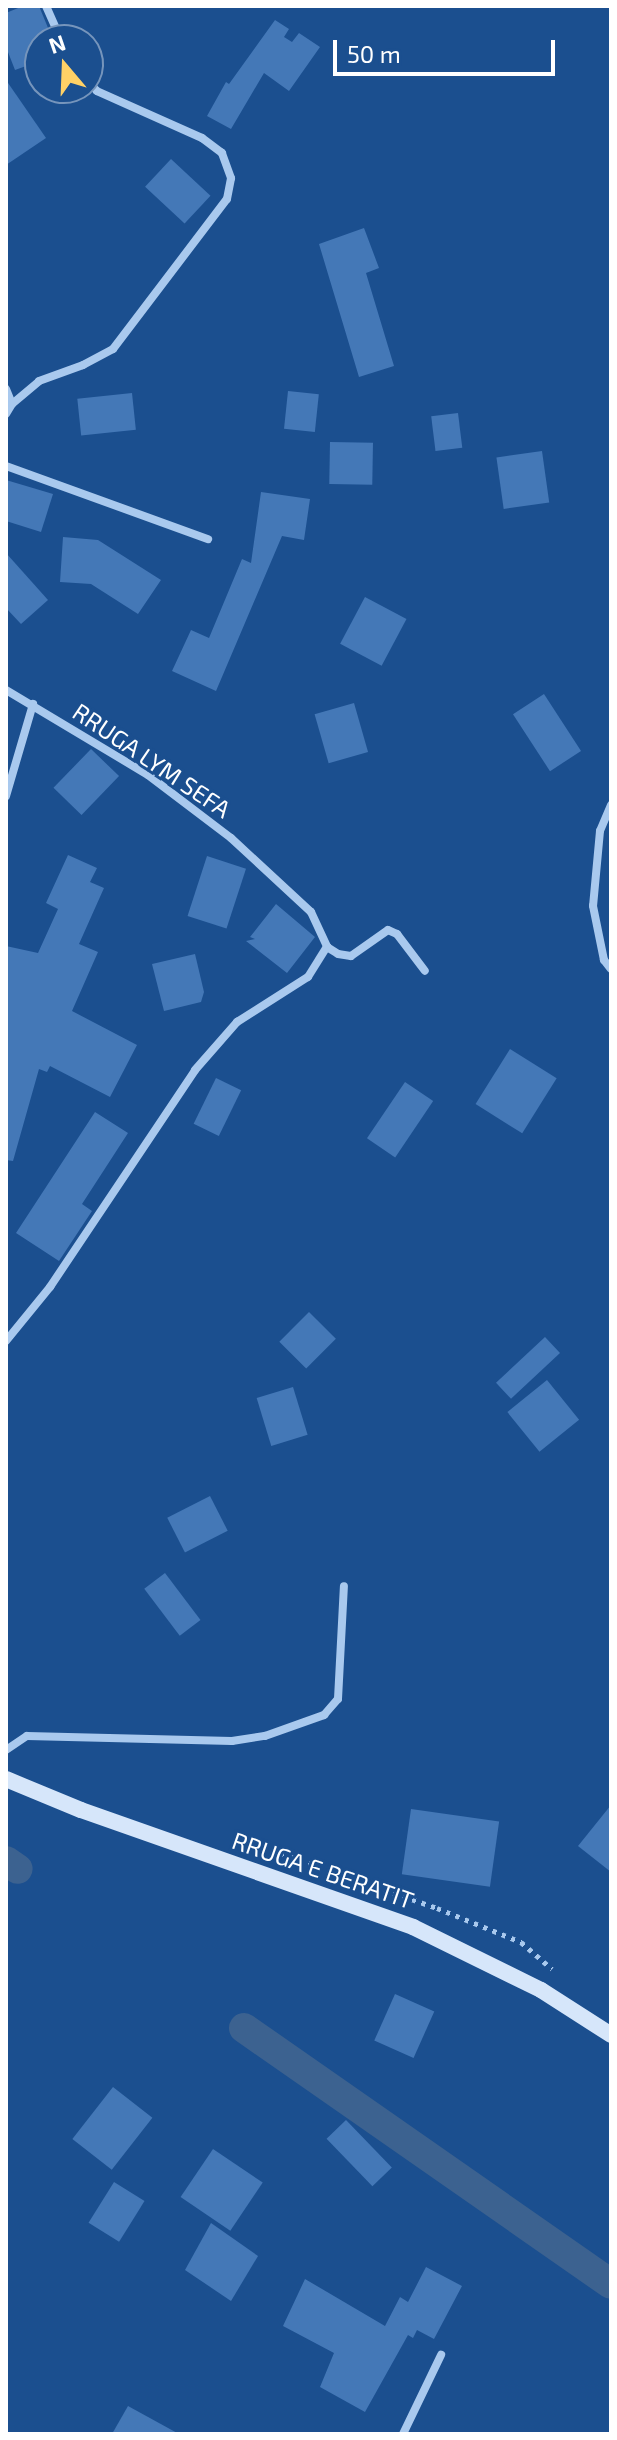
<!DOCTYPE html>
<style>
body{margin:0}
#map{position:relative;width:617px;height:2440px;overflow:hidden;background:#1b4f8f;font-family:"Exo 2",sans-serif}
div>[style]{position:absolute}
.canal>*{height:30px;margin:-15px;padding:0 15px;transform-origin:15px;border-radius:15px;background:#3c6290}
.building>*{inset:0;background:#4478b7;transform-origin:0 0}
.path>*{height:5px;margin-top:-2.5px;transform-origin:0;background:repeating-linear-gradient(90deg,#a9c9ee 0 4px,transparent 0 10px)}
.minor>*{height:8px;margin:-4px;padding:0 4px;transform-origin:4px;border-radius:4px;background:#a9c9ee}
.secondary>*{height:16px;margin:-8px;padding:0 8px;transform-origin:8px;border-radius:8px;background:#d6e6fa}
span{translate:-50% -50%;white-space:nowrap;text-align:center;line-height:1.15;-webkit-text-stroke:6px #1b4f8f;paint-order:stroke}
.street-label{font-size:24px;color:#fff}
.frame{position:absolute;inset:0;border:8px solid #fff;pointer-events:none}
.north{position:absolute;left:24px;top:24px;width:80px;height:80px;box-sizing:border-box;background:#1b4f8f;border:2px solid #7695bc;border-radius:50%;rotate:341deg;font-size:22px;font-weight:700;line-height:32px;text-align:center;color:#fff}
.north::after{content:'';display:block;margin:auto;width:28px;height:36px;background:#ffd166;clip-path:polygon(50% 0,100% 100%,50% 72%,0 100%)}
.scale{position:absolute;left:333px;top:40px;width:222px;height:36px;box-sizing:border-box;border:4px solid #fff;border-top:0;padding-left:10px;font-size:24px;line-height:28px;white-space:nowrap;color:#fff;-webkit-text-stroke:6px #1b4f8f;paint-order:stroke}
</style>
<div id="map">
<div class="canal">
<div style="left:6px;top:1861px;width:14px;rotate:34deg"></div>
<div style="left:244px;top:2028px;width:447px;rotate:34.9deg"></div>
</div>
<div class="building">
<div style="clip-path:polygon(23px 6px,39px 6px,53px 40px,40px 40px,40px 61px,15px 70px,6px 47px,6px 13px)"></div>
<div style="clip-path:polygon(275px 20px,289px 29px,284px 37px,292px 42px,299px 33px,320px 47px,289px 91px,264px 73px,231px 129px,207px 116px,226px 82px,229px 84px)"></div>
<div style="clip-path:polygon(6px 80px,46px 138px,6px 165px)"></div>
<div style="left:171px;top:159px;width:54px;height:38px;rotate:43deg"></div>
<div style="clip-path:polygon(364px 228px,379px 268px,366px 273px,394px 366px,359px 377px,319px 244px)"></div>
<div style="left:288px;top:391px;width:31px;height:38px;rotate:6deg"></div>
<div style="left:132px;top:393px;width:37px;height:55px;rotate:84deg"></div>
<div style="left:458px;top:413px;width:35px;height:27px;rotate:83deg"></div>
<div style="left:330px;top:442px;width:43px;height:42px;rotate:1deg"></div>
<div style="left:542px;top:451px;width:52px;height:46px;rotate:82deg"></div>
<div style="clip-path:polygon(6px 480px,53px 494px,41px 532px,6px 521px)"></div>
<div style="clip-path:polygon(261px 492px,310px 499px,304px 540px,282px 536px,216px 691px,172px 671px,191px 630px,209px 638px,242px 559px,251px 563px)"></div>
<div style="clip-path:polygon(63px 537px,98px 540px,161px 580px,138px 614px,91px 584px,60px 582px)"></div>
<div style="clip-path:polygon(6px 553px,48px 600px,21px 624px,6px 608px)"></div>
<div style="left:365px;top:597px;width:47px;height:53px;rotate:28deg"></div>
<div style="left:544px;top:694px;width:68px;height:37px;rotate:57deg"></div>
<div style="left:354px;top:703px;width:51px;height:41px;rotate:74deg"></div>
<div style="left:91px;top:749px;width:39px;height:54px;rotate:44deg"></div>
<div style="clip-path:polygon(68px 855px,97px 868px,90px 882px,104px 888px,79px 944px,98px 952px,72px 1011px,137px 1045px,110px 1097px,50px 1066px,47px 1072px,39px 1069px,13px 1161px,6px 1160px,6px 946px,38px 953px,58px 909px,46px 903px)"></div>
<div style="left:207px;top:856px;width:41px;height:63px;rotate:18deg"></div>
<div style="clip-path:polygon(276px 904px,315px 937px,287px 973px,246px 941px,255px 939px,250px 937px)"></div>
<div style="clip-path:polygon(195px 954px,204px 992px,201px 1002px,164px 1011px,152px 964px)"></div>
<div style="left:510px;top:1049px;width:55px;height:65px;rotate:32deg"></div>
<div style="left:216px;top:1078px;width:28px;height:51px;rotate:26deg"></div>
<div style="left:405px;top:1082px;width:34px;height:68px;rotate:34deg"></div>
<div style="clip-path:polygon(95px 1112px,128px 1133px,82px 1204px,92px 1211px,59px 1261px,16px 1233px)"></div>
<div style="left:309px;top:1312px;width:38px;height:42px;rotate:45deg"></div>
<div style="left:545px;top:1337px;width:22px;height:67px;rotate:47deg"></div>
<div style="left:547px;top:1380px;width:51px;height:51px;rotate:51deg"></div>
<div style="left:293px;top:1387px;width:50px;height:38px;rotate:73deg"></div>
<div style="left:210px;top:1496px;width:39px;height:48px;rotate:63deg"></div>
<div style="left:165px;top:1573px;width:59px;height:26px;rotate:53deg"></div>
<div style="clip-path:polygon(611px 1805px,611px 1872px,578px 1846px)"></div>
<div style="left:411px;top:1809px;width:89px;height:66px;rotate:8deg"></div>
<div style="left:395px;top:1994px;width:43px;height:51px;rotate:24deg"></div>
<div style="left:113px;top:2087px;width:50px;height:66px;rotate:38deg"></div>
<div style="left:346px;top:2120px;width:66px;height:27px;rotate:46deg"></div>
<div style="left:213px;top:2149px;width:60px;height:58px;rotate:34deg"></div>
<div style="left:114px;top:2182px;width:36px;height:48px;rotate:32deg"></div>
<div style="clip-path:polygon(211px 2223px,258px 2256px,231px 2301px,185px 2270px)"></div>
<div style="clip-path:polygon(426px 2267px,462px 2286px,434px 2339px,417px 2330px,413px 2338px,408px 2335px,365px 2412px,320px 2387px,334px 2353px,283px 2326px,305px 2279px,385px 2326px,400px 2297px,408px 2302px)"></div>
<div style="clip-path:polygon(128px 2406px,179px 2434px,112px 2434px)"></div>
</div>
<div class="path">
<div style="left:280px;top:1853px;width:166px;rotate:19.3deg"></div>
<div style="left:437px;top:1908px;width:91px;rotate:22deg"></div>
<div style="left:521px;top:1942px;width:41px;rotate:41.1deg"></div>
</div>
<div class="minor">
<div style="left:46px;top:6px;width:37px;rotate:66deg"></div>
<div style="left:6px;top:389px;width:16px;rotate:68deg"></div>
<div style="left:6px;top:414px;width:12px;rotate:-59deg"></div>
<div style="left:12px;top:404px;width:35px;rotate:-40deg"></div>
<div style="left:39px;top:381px;width:47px;rotate:-20deg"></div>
<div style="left:83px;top:365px;width:34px;rotate:-28deg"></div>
<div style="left:113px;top:349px;width:188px;rotate:-52.8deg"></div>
<div style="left:227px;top:199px;width:21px;rotate:-79deg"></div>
<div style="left:231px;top:178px;width:27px;rotate:-110deg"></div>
<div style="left:222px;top:153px;width:25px;rotate:-143deg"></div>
<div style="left:202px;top:138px;width:115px;rotate:-155.9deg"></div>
<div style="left:97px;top:91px;width:13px;rotate:-135deg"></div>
<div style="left:6px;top:466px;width:215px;rotate:19.9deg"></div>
<div style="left:6px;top:690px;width:165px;rotate:30.9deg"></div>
<div style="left:148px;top:775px;width:104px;rotate:37.2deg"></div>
<div style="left:231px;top:838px;width:109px;rotate:42.8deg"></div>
<div style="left:311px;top:912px;width:38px;rotate:65deg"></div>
<div style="left:6px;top:796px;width:96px;rotate:-73.6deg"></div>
<div style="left:611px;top:805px;width:28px;rotate:113deg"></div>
<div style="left:600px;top:831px;width:75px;rotate:95.3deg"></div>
<div style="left:593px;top:906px;width:55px;rotate:78.5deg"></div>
<div style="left:604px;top:960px;width:11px;rotate:52deg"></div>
<div style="left:327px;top:947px;width:13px;rotate:32deg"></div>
<div style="left:338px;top:954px;width:13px;rotate:9deg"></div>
<div style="left:351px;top:956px;width:45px;rotate:-35.1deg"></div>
<div style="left:388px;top:930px;width:10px;rotate:24deg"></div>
<div style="left:397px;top:934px;width:46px;rotate:52.9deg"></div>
<div style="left:6px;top:1341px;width:70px;rotate:-50.8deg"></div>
<div style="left:50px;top:1287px;width:261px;rotate:-56.2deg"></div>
<div style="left:195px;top:1070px;width:64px;rotate:-48.8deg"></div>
<div style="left:237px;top:1022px;width:84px;rotate:-32.4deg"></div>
<div style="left:308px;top:977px;width:36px;rotate:-58deg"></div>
<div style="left:6px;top:1750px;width:25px;rotate:-34deg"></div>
<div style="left:27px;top:1736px;width:205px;rotate:1.4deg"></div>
<div style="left:232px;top:1741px;width:33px;rotate:-9deg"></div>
<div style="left:265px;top:1736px;width:63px;rotate:-19.6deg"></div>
<div style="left:324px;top:1715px;width:21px;rotate:-49deg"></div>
<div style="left:338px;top:1699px;width:113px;rotate:-87deg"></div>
<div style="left:403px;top:2434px;width:88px;rotate:-64.3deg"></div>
</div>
<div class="secondary">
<div style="left:6px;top:1779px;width:81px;rotate:22.5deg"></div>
<div style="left:81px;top:1810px;width:352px;rotate:19.4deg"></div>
<div style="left:413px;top:1927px;width:143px;rotate:26.2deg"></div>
<div style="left:541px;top:1990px;width:83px;rotate:32.7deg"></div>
</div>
<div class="street-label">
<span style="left:152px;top:760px;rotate:34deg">RRUGA LYM SEFA</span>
<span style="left:323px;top:1870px;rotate:19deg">RRUGA E BERATIT</span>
</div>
<div class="frame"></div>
<div class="north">N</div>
<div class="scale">50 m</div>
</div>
